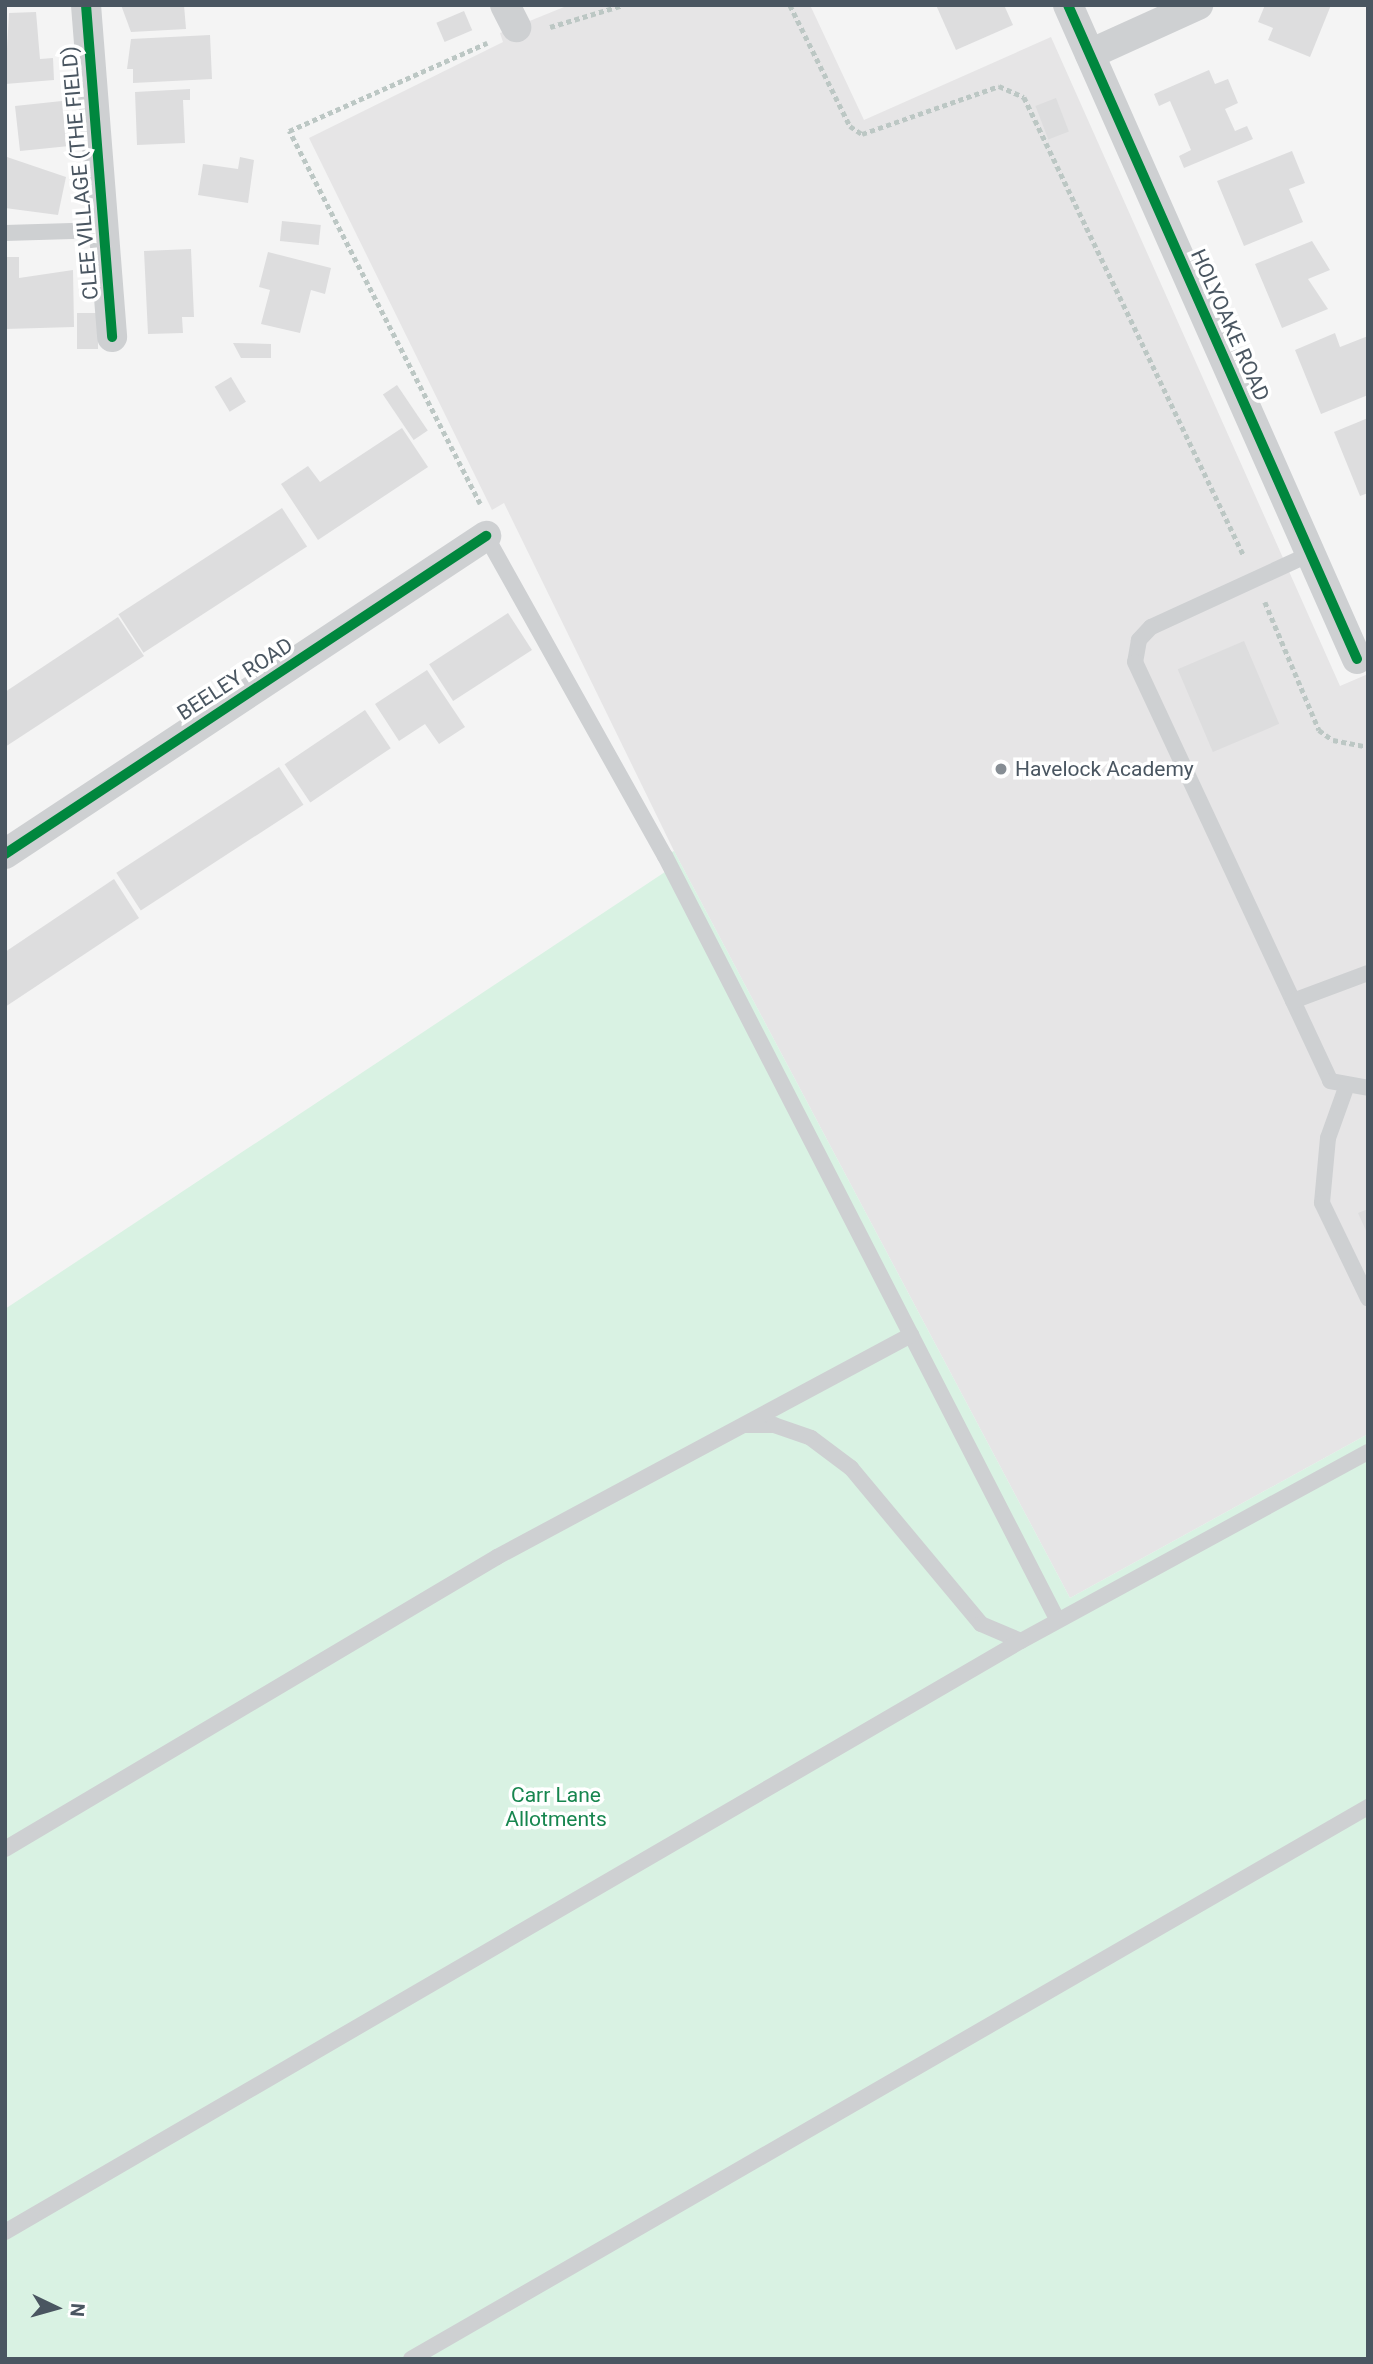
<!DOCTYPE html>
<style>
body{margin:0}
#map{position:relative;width:1373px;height:2364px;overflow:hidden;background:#f4f4f4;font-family:Roboto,sans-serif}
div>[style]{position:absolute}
.education>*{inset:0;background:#e6e5e6}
.green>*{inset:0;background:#d9f2e3}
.building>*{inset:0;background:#ddddde;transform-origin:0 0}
.path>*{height:4.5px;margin-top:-2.25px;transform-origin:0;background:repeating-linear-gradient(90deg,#bcc7c4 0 5px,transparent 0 8.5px)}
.lane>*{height:16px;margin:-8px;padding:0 8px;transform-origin:8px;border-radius:8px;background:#ced0d2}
.street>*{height:30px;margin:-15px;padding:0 15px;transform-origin:15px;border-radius:15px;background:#ced0d2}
.cycleway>*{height:10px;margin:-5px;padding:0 5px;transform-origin:5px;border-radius:5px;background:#00873e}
.dots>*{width:19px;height:19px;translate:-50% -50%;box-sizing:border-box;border:4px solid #fff;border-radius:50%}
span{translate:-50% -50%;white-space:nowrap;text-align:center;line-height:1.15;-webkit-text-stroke:7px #fff;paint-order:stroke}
.street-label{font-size:21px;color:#4a5661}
.poi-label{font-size:21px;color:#4a5661}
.left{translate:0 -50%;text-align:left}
.park-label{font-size:21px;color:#17864f}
.frame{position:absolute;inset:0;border:7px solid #4a5661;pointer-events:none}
.north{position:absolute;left:21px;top:2273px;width:70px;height:70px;-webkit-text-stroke:5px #fff;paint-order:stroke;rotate:95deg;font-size:19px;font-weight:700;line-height:28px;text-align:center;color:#4a5661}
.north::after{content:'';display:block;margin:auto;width:24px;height:32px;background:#4a5661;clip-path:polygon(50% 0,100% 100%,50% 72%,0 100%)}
</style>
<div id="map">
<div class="education">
<div style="clip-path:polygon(569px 5px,810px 5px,864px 120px,1051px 37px,1340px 686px,1368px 674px,1368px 1434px,1070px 1598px,674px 851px,504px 503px,492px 510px,309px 138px,503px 42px,500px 33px)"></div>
</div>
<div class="green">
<div style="clip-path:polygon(674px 851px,1070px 1598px,1368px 1434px,1368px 2359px,5px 2359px,5px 1309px,668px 870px,665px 856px)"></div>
</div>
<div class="building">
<div style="clip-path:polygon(121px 5px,184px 5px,186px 29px,131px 32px)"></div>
<div style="clip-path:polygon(936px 5px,1004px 5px,1013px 25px,956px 50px)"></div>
<div style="clip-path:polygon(1265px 5px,1331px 5px,1310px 57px,1268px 40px,1273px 28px,1258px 22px)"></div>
<div style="left:464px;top:11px;width:21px;height:30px;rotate:67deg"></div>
<div style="clip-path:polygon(36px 12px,40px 59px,53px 58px,54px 80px,5px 84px,9px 13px)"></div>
<div style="clip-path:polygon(210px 35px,212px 79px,133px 83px,133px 69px,127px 69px,131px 39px)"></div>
<div style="clip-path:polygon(1209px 70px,1215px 84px,1228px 79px,1238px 103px,1225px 109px,1235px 131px,1247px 126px,1253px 139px,1184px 168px,1179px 156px,1191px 150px,1186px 138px,1170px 101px,1159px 106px,1154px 94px)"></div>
<div style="clip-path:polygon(190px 89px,190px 100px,183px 100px,185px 143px,137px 145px,135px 92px)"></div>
<div style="left:1056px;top:98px;width:36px;height:22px;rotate:69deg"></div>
<div style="clip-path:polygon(62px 101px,63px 113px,85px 111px,89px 144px,20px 151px,15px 106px)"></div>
<div style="clip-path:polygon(1292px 151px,1305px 183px,1289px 189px,1303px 222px,1244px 246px,1217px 181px)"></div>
<div style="clip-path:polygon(7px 157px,66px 177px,58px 215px,5px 208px)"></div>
<div style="clip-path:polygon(240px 157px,254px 160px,248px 203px,198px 195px,203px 164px,238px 169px)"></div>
<div style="left:282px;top:221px;width:39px;height:20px;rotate:6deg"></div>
<div style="clip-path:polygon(1312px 241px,1330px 270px,1308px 279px,1328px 309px,1282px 328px,1255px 264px)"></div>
<div style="clip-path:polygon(191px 249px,194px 317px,182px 317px,183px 333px,148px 334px,144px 251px)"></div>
<div style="clip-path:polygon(268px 252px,331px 268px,325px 294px,311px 290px,300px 333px,261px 324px,270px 290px,259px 287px)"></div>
<div style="clip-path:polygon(5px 257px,19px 257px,19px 278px,73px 270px,74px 327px,5px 329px)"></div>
<div style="left:77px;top:313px;width:21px;height:36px"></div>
<div style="clip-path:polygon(1335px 333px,1340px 347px,1368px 336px,1368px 395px,1321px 414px,1295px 350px)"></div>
<div style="clip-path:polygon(233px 343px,271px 344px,271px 358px,241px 358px)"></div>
<div style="left:231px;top:377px;width:29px;height:19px;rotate:59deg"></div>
<div style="left:397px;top:385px;width:55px;height:17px;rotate:56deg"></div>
<div style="clip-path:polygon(1368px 418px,1368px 493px,1360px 496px,1334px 432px)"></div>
<div style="clip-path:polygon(402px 428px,428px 467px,318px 540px,281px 484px,308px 466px,320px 482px)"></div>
<div style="left:282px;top:508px;width:46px;height:195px;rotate:57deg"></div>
<div style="left:508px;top:613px;width:44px;height:94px;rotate:57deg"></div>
<div style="clip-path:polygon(118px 617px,144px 656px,5px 747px,5px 692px)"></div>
<div style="left:1244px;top:641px;width:90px;height:72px;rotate:67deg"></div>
<div style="clip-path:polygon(427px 670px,465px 727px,439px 744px,425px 724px,399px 741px,375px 704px)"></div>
<div style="left:365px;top:710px;width:46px;height:97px;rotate:56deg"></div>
<div style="left:279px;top:767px;width:45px;height:194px;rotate:57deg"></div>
<div style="clip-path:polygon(114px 879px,139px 918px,5px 1007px,5px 952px)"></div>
<div style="clip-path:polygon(1368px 1209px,1368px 1235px,1358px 1213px)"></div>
</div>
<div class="path">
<div style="left:790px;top:5px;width:135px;rotate:63.6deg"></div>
<div style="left:850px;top:126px;width:14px;rotate:34deg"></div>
<div style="left:862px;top:134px;width:145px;rotate:-19.3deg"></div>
<div style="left:999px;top:86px;width:27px;rotate:24deg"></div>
<div style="left:1024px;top:97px;width:509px;rotate:64.39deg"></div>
<div style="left:550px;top:27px;width:76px;rotate:-16.8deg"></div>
<div style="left:480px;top:504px;width:419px;rotate:-117.1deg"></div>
<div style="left:289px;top:131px;width:217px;rotate:-24deg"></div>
<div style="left:1265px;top:602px;width:139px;rotate:67.1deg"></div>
<div style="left:1319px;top:730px;width:17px;rotate:36deg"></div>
<div style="left:1333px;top:740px;width:36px;rotate:11deg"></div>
</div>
<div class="lane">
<div style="left:5px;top:233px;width:100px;rotate:-1.7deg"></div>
<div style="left:486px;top:536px;width:367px;rotate:60.8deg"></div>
<div style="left:665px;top:856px;width:856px;rotate:62.81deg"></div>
<div style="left:1310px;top:554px;width:175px;rotate:155.3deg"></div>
<div style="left:1151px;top:627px;width:18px;rotate:133deg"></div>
<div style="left:1139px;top:640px;width:22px;rotate:100deg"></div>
<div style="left:1135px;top:662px;width:462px;rotate:65deg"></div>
<div style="left:1330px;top:1081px;width:39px;rotate:10deg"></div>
<div style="left:1293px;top:1001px;width:80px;rotate:-20.5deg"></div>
<div style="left:1347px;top:1085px;width:56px;rotate:109.7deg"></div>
<div style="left:1328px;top:1138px;width:65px;rotate:95.3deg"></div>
<div style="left:1322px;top:1203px;width:106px;rotate:64.2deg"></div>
<div style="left:745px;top:1425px;width:29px"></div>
<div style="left:774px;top:1425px;width:39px;rotate:19deg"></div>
<div style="left:811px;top:1438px;width:50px;rotate:36.9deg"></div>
<div style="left:851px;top:1468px;width:203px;rotate:50.2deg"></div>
<div style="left:981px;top:1624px;width:43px;rotate:23deg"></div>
<div style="left:1021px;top:1641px;width:395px;rotate:-28.6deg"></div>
<div style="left:5px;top:1849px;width:572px;rotate:-30.69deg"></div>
<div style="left:497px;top:1557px;width:470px;rotate:-28.2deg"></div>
<div style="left:5px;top:2232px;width:1175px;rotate:-30.19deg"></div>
<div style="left:411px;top:2359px;width:1105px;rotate:-29.98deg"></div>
</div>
<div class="street">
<div style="left:86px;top:5px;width:333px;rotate:85.5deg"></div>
<div style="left:505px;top:5px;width:25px;rotate:63deg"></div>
<div style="left:1068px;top:5px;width:715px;rotate:66.16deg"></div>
<div style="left:1090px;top:54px;width:119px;rotate:-24.4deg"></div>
<div style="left:5px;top:854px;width:577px;rotate:-33.47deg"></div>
</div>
<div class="cycleway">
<div style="left:86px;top:5px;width:333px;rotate:85.5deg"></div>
<div style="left:1068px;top:5px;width:715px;rotate:66.16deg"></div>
<div style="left:5px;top:854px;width:577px;rotate:-33.47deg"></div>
</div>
<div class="dots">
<div style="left:1001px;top:769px;background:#868d94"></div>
</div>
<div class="street-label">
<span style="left:80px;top:173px;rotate:-95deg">CLEE VILLAGE (THE FIELD)</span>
<span style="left:1230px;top:325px;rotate:66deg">HOLYOAKE ROAD</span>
<span style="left:235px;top:679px;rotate:-33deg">BEELEY ROAD</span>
</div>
<div class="poi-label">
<span class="left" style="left:1015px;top:769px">Havelock Academy</span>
</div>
<div class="park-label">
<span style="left:556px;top:1807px">Carr Lane<br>Allotments</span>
</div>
<div class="frame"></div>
<div class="north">N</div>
</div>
